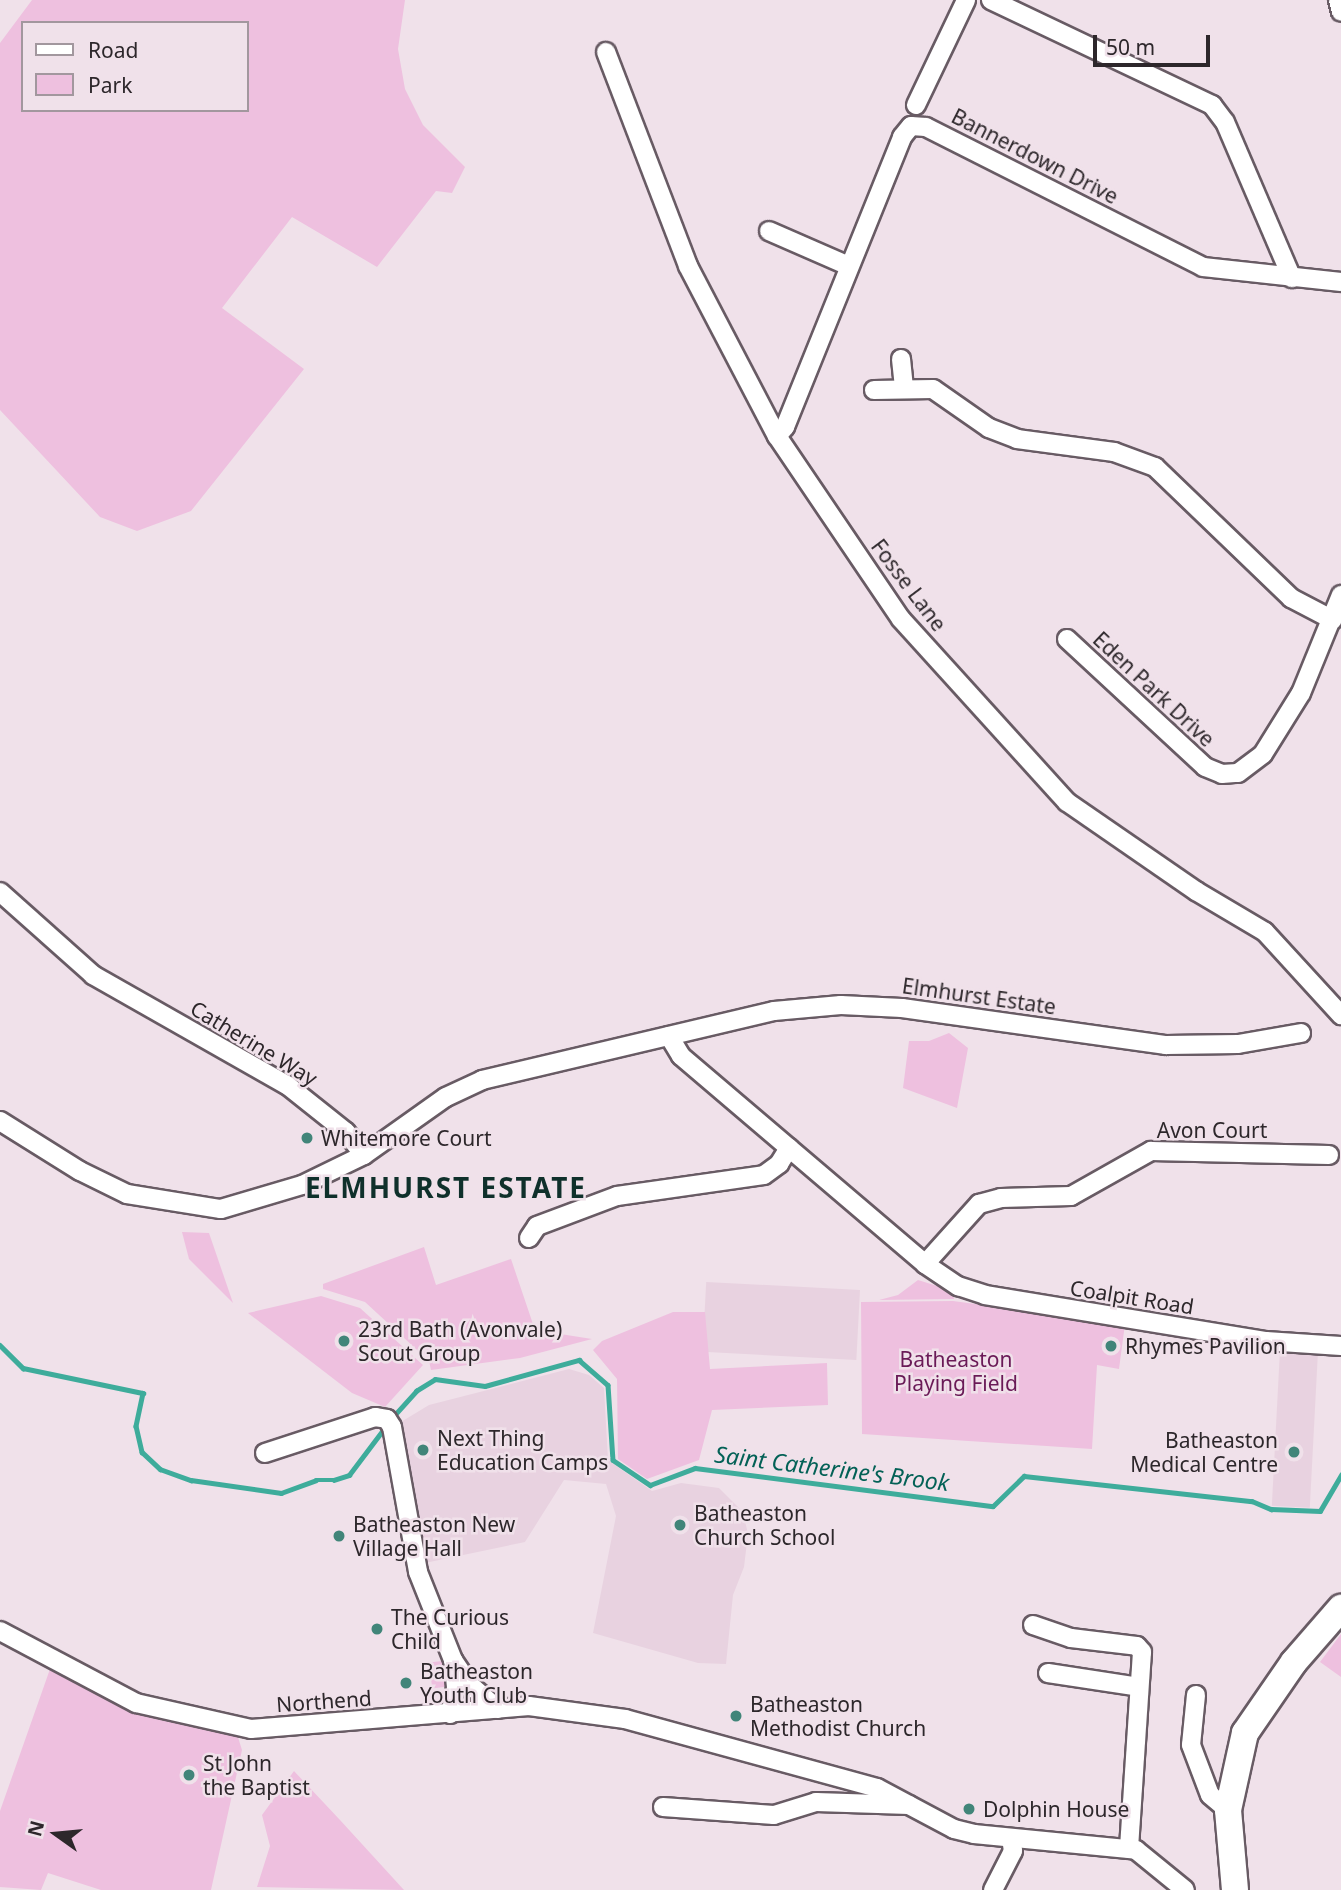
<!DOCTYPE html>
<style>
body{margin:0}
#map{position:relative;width:1341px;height:1890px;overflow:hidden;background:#f0e1ea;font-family:"Noto Sans",sans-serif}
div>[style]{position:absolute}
.built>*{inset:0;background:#e8d2e0;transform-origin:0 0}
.green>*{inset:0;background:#eec0df;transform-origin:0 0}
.stream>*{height:4.5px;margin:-2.25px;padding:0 2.25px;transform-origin:2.25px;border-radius:2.25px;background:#3eac9b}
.roads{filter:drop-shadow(2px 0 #685b64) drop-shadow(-2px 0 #685b64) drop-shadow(0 2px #685b64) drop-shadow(0 -2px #685b64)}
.street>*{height:18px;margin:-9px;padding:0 9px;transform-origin:9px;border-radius:9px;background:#fff}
.secondary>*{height:26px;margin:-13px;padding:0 13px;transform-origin:13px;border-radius:13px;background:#fff}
.dots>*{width:19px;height:19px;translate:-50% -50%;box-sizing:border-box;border:4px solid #f0e1ea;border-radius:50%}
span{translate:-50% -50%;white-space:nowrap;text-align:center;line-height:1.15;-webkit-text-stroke:5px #f0e1ea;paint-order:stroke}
.street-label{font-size:21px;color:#2d272b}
.poi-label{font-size:21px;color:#2d272b}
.left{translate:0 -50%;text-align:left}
.right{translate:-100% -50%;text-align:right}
.park-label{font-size:21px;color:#6a1a57}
.water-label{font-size:23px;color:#036156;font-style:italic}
.district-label{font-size:28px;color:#0f302b;font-weight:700;letter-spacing:2px}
.legend{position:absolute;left:21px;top:21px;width:228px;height:91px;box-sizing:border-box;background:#f0e1ea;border:2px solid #a2979e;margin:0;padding:9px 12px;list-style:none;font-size:21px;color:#2d272b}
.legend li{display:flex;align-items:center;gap:14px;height:35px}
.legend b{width:35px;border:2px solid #a2979e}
.north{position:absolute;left:21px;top:1799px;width:70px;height:70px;-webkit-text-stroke:5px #f0e1ea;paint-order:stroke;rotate:285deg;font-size:19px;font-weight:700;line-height:28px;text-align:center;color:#2d272b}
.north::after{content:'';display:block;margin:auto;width:24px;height:32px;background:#2d272b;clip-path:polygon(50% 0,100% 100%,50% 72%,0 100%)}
.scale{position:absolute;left:1093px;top:35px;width:117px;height:32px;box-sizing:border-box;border:4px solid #2d272b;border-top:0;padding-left:9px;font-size:21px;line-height:24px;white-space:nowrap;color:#2d272b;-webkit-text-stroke:5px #f0e1ea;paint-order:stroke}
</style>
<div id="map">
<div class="built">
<div style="left:860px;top:1290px;width:70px;height:154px;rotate:93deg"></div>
<div style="left:1280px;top:1350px;width:38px;height:156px;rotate:3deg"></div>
<div style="clip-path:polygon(569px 1369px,589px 1375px,604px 1388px,608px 1460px,652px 1491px,681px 1483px,719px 1488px,743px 1512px,748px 1534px,744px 1567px,733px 1595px,726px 1664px,698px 1663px,593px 1633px,616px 1516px,606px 1484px,564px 1480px,525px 1542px,420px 1564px,396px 1425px,429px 1405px)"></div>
</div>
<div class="green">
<div style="clip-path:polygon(evenodd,32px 0,405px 0,398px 49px,405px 89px,423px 125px,465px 167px,452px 193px,436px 191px,377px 267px,292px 217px,222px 308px,304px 369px,191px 511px,137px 531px,100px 517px,0 410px,0 43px,32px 0,23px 23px,247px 23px,247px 110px,23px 110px,23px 23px)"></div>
<div style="clip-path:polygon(949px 1033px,968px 1048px,957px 1108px,903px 1088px,909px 1041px,929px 1041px)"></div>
<div style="clip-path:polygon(182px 1232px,209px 1233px,233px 1303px,189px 1259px)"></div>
<div style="clip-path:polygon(424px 1247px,436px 1285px,511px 1259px,535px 1330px,592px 1339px,520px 1358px,431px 1370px,429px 1361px,365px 1302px,323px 1289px,323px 1284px)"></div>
<div style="clip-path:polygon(918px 1280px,953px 1291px,954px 1299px,879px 1300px,898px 1295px)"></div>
<div style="clip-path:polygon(321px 1296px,360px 1308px,423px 1365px,385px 1407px,352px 1393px,248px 1313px)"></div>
<div style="clip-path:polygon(953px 1301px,1125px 1324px,1119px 1369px,1097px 1365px,1092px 1449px,862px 1434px,861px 1302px)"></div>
<div style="clip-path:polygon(673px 1312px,705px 1312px,710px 1369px,827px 1363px,828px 1405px,712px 1410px,699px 1460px,647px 1479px,618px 1459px,617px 1379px,593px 1350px,602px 1341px)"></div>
<div style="clip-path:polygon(1341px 1634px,1341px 1677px,1320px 1662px)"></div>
<div style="left:442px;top:1661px;width:26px;height:13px;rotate:83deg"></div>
<div style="clip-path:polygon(50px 1669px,128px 1709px,237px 1734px,242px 1750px,211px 1890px,101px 1890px,48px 1873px,41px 1890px,0 1887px,0 1811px)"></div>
<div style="clip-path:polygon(294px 1771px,340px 1820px,404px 1890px,257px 1887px,270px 1846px,262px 1815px)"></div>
</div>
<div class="stream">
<div style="left:0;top:1345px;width:33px;rotate:45deg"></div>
<div style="left:23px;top:1368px;width:123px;rotate:11.8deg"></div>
<div style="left:143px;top:1393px;width:34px;rotate:102deg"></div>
<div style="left:136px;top:1426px;width:27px;rotate:77deg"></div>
<div style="left:142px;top:1452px;width:25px;rotate:43deg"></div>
<div style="left:160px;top:1469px;width:33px;rotate:20deg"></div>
<div style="left:191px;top:1480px;width:91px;rotate:8.2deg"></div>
<div style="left:281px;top:1493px;width:37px;rotate:-20deg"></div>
<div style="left:316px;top:1480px;width:18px"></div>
<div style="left:334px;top:1480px;width:16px;rotate:-18deg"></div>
<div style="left:349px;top:1475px;width:61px;rotate:-52.9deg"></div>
<div style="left:391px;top:1419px;width:38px;rotate:-48deg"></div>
<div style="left:416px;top:1391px;width:22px;rotate:-32deg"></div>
<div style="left:435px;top:1379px;width:50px;rotate:8deg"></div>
<div style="left:485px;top:1386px;width:98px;rotate:-15.5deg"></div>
<div style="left:579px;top:1360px;width:38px;rotate:41deg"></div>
<div style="left:608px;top:1385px;width:75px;rotate:86.2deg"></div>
<div style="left:613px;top:1460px;width:45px;rotate:34deg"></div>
<div style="left:650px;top:1485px;width:48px;rotate:-20.7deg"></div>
<div style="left:695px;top:1468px;width:300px;rotate:7.3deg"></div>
<div style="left:993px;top:1506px;width:43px;rotate:-44.1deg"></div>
<div style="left:1024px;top:1476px;width:229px;rotate:6.3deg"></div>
<div style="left:1252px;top:1501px;width:21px;rotate:23deg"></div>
<div style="left:1271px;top:1509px;width:49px;rotate:2.3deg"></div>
<div style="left:1320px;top:1511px;width:42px;rotate:-59.7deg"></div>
</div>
<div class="roads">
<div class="street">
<div style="left:991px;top:0;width:245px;rotate:25.4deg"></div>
<div style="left:1212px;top:105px;width:21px;rotate:53deg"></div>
<div style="left:1225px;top:122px;width:170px;rotate:66.8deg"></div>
<div style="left:1338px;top:0;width:12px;rotate:76deg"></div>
<div style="left:606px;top:52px;width:229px;rotate:69deg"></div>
<div style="left:688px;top:266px;width:192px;rotate:62.4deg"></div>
<div style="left:777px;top:436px;width:221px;rotate:55.9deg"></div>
<div style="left:901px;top:619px;width:247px;rotate:47.8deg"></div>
<div style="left:1067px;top:802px;width:157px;rotate:34.6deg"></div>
<div style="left:1196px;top:891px;width:80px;rotate:30.7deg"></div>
<div style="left:1265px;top:932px;width:113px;rotate:47.5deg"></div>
<div style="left:916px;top:105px;width:116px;rotate:-64.5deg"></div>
<div style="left:769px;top:231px;width:87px;rotate:23.6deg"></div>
<div style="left:901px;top:359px;width:29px;rotate:84deg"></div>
<div style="left:874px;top:390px;width:59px;rotate:-1deg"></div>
<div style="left:933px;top:389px;width:68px;rotate:34.9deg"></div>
<div style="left:989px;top:428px;width:30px;rotate:21deg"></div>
<div style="left:1017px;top:439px;width:98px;rotate:7.6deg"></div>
<div style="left:1114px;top:452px;width:44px;rotate:20.1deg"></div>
<div style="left:1155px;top:467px;width:189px;rotate:43.9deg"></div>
<div style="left:1291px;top:598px;width:47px;rotate:27.6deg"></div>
<div style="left:777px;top:436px;width:12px;rotate:-48deg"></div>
<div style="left:785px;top:427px;width:313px;rotate:-68deg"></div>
<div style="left:902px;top:137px;width:14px;rotate:-51deg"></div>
<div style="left:911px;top:126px;width:15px;rotate:4deg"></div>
<div style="left:926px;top:127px;width:310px;rotate:26.8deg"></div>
<div style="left:1203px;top:267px;width:139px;rotate:6.2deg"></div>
<div style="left:1067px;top:639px;width:188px;rotate:42.8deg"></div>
<div style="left:1205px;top:767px;width:18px;rotate:22deg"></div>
<div style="left:1222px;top:774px;width:16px;rotate:-4deg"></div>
<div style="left:1238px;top:773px;width:31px;rotate:-37deg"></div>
<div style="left:1263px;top:754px;width:72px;rotate:-58.1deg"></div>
<div style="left:1301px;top:693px;width:106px;rotate:-67.8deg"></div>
<div style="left:0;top:892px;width:125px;rotate:41.7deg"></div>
<div style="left:93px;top:975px;width:223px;rotate:29.6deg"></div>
<div style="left:287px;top:1085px;width:75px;rotate:38.5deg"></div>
<div style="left:346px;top:1132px;width:29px;rotate:52deg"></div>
<div style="left:669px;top:1036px;width:23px;rotate:59deg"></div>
<div style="left:681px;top:1056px;width:321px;rotate:40.4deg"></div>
<div style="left:925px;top:1264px;width:40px;rotate:34deg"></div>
<div style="left:958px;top:1286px;width:28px;rotate:18deg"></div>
<div style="left:985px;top:1295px;width:285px;rotate:9.3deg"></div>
<div style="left:1266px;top:1341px;width:75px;rotate:3.8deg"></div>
<div style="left:0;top:1121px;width:94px;rotate:32deg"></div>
<div style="left:80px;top:1171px;width:52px;rotate:26.1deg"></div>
<div style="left:127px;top:1194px;width:95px;rotate:9.1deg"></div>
<div style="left:221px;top:1209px;width:84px;rotate:-16.5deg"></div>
<div style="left:302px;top:1185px;width:69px;rotate:-25.8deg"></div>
<div style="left:364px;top:1155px;width:100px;rotate:-35.3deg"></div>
<div style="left:446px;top:1097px;width:40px;rotate:-25deg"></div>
<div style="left:482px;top:1080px;width:300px;rotate:-13.3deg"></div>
<div style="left:774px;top:1011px;width:67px;rotate:-5.1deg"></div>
<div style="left:841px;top:1005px;width:61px;rotate:2.8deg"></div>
<div style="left:902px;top:1008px;width:267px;rotate:8deg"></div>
<div style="left:1166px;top:1045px;width:72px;rotate:-0.8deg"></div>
<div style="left:1238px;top:1044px;width:64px;rotate:-9.9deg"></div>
<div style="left:529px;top:1238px;width:14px;rotate:-56deg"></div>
<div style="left:537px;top:1226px;width:85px;rotate:-20.6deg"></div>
<div style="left:617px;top:1196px;width:148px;rotate:-8.1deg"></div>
<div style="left:764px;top:1175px;width:19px;rotate:-36deg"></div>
<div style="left:779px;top:1164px;width:19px;rotate:-58deg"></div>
<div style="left:925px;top:1264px;width:81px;rotate:-48deg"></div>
<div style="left:979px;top:1204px;width:23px;rotate:-15deg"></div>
<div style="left:1001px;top:1198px;width:70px;rotate:-1.6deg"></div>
<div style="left:1071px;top:1196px;width:92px;rotate:-29.4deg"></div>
<div style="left:1151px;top:1151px;width:178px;rotate:1.3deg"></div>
<div style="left:265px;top:1453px;width:116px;rotate:-18.1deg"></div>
<div style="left:375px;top:1417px;width:12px;rotate:9deg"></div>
<div style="left:387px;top:1419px;width:9px;rotate:58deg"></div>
<div style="left:392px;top:1427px;width:147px;rotate:79.8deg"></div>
<div style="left:418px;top:1572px;width:95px;rotate:68.3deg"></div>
<div style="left:1033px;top:1625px;width:40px;rotate:18.9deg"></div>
<div style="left:1071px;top:1638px;width:66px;rotate:6.9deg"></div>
<div style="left:1137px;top:1646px;width:8px;rotate:50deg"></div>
<div style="left:1142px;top:1652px;width:197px;rotate:93.8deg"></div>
<div style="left:0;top:1631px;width:154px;rotate:27.9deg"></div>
<div style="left:136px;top:1703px;width:118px;rotate:12.7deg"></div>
<div style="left:251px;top:1729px;width:279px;rotate:-4.7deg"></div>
<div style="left:529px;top:1706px;width:97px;rotate:7.7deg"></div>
<div style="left:625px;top:1719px;width:261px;rotate:15.3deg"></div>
<div style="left:877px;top:1788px;width:87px;rotate:28deg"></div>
<div style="left:954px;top:1829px;width:21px;rotate:14deg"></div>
<div style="left:974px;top:1834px;width:163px;rotate:5.6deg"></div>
<div style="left:1136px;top:1850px;width:63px;rotate:39.2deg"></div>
<div style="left:1048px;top:1673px;width:92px;rotate:8.7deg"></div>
<div style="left:1196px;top:1695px;width:50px;rotate:95.7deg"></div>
<div style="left:1191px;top:1745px;width:53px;rotate:69.2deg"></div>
<div style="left:1210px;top:1795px;width:23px;rotate:40deg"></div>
<div style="left:450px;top:1714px;width:28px;rotate:-77deg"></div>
<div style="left:456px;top:1687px;width:27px;rotate:-96deg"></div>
<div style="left:453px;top:1660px;width:29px;rotate:56deg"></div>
<div style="left:469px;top:1684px;width:38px;rotate:41deg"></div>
<div style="left:663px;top:1807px;width:111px;rotate:4.1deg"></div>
<div style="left:774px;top:1815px;width:44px;rotate:-17.2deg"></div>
<div style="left:816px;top:1802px;width:93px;rotate:1.8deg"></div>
<div style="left:993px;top:1890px;width:44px;rotate:-62.9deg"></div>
<div style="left:1013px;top:1851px;width:13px;rotate:-99deg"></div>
</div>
<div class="secondary">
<div style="left:1235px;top:1890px;width:80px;rotate:-95deg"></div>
<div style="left:1228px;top:1810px;width:79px;rotate:-77.6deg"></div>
<div style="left:1245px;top:1733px;width:86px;rotate:-55.4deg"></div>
<div style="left:1294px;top:1662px;width:72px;rotate:-49deg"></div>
</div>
</div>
<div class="dots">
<div style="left:307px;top:1138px;background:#418579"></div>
<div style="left:344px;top:1341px;background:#418579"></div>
<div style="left:1111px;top:1346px;background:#418579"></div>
<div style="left:423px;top:1450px;background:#418579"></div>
<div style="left:1294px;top:1452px;background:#418579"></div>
<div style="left:680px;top:1525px;background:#418579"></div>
<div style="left:339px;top:1536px;background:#418579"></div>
<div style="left:377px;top:1629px;background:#418579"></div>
<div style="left:406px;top:1683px;background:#418579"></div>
<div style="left:736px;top:1716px;background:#418579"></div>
<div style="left:189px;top:1775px;background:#418579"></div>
<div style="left:969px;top:1809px;background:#418579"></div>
</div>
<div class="street-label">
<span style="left:1035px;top:156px;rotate:27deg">Bannerdown Drive</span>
<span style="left:909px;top:585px;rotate:53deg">Fosse Lane</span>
<span style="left:1154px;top:689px;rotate:43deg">Eden Park Drive</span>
<span style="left:979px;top:996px;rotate:8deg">Elmhurst Estate</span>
<span style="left:254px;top:1043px;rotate:31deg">Catherine Way</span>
<span style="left:1212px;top:1130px">Avon Court</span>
<span style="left:1132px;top:1297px;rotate:9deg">Coalpit Road</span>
<span style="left:324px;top:1701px;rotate:-4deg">Northend</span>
</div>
<div class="poi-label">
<span class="left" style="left:321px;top:1138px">Whitemore Court</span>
<span class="left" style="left:358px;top:1341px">23rd Bath (Avonvale)<br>Scout Group</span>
<span class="left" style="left:1125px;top:1346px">Rhymes Pavilion</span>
<span class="left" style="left:437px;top:1450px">Next Thing<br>Education Camps</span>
<span class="right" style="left:1278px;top:1452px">Batheaston<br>Medical Centre</span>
<span class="left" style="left:694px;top:1525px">Batheaston<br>Church School</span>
<span class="left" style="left:353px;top:1536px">Batheaston New<br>Village Hall</span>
<span class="left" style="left:391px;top:1629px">The Curious<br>Child</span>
<span class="left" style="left:420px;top:1683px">Batheaston<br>Youth Club</span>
<span class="left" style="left:750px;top:1716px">Batheaston<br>Methodist Church</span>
<span class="left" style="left:203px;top:1775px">St John<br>the Baptist</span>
<span class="left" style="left:983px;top:1809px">Dolphin House</span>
</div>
<div class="park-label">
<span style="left:956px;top:1371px">Batheaston<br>Playing Field</span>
</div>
<div class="water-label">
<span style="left:832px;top:1468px;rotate:7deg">Saint Catherine's Brook</span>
</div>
<div class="district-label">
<span style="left:446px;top:1187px">ELMHURST ESTATE</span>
</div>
<ul class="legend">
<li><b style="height:9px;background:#fff"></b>Road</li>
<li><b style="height:19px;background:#eec0df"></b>Park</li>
</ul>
<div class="north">N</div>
<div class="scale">50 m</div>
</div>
